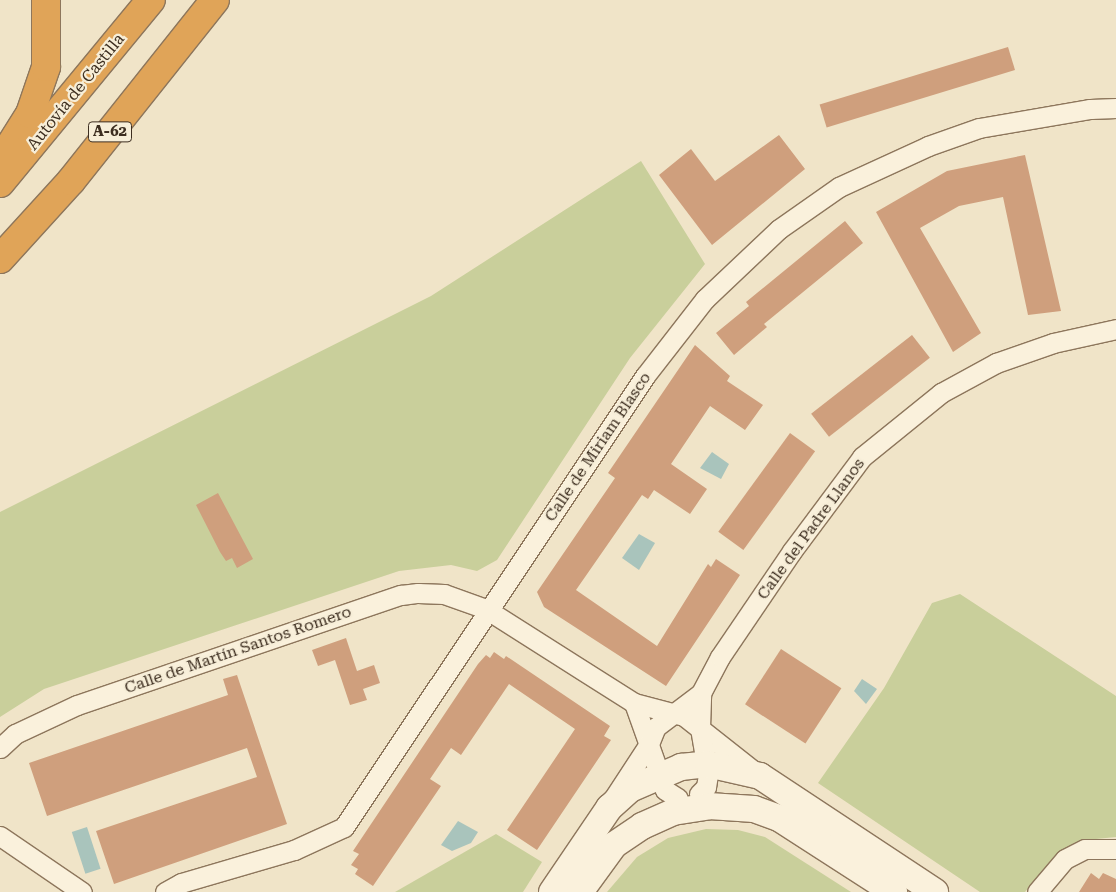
<!DOCTYPE html>
<meta charset="utf-8">
<style>
body{margin:0}
#map{position:relative;width:1116px;height:892px;overflow:hidden;background:#f0e4c8;font-family:"Roboto Serif",serif}
div>[style]{position:absolute}
.green>*{inset:0;background:#c9cf9b}
.water>*{inset:0;background:#a9c4bc;transform-origin:0 0}
.building>*{inset:0;background:#cf9f7d;transform-origin:0 0}
.roads{filter:drop-shadow(1px 0 #8d765c) drop-shadow(-1px 0 #8d765c) drop-shadow(0 1px #8d765c) drop-shadow(0 -1px #8d765c)}
.street>*{height:19px;margin:-9.5px;padding:0 9.5px;transform-origin:9.5px;border-radius:9.5px;background:#faf1dc}
.secondary>*{height:26px;margin:-13px;padding:0 13px;transform-origin:13px;border-radius:13px;background:#faf1dc}
.highway>*{height:28px;margin:-14px;padding:0 14px;transform-origin:14px;border-radius:14px;background:#e0a458}
span{translate:-50% -50%;white-space:nowrap;text-align:center;line-height:1.15;-webkit-text-stroke:4.5px #f7eed8;paint-order:stroke}
.shield-label span{padding:1px 4px;background:#f7eed8;border:1px solid;border-radius:4px;-webkit-text-stroke-width:0}
.shield-label{font-size:15px;color:#3d2e20;font-weight:700}
.street-label{font-size:16px;color:#3d2e20}
</style>
<div id="map">
<div class="green">
<div style="clip-path:polygon(641px 161px,705px 264px,630px 358px,497px 560px,477px 571px,451px 565px,399px 571px,44px 689px,0 717px,0 512px,431px 296px)"></div>
<div style="clip-path:polygon(960px 594px,1116px 696px,1116px 837px,1086px 840px,1058px 853px,1025px 892px,980px 892px,818px 783px,884px 688px,932px 603px)"></div>
<div style="clip-path:polygon(706px 829px,738px 830px,765px 837px,851px 892px,607px 892px,637px 857px,668px 838px)"></div>
<div style="clip-path:polygon(496px 834px,542px 862px,523px 892px,395px 892px)"></div>
</div>
<div class="water">
<div style="clip-path:polygon(712px 452px,729px 464px,721px 479px,700px 468px)"></div>
<div style="clip-path:polygon(639px 534px,655px 543px,639px 570px,622px 558px)"></div>
<div style="clip-path:polygon(862px 679px,877px 689px,866px 704px,854px 691px)"></div>
<div style="clip-path:polygon(458px 821px,478px 832px,471px 843px,452px 851px,441px 845px)"></div>
<div style="left:87px;top:827px;width:44px;height:16px;rotate:72deg"></div>
</div>
<div class="building">
<div style="left:1008px;top:47px;width:24px;height:197px;rotate:73deg"></div>
<div style="clip-path:polygon(779px 135px,805px 169px,712px 245px,659px 175px,691px 149px,715px 181px)"></div>
<div style="clip-path:polygon(1025px 155px,1061px 311px,1028px 315px,1003px 197px,959px 206px,920px 228px,981px 333px,953px 352px,876px 212px,947px 171px)"></div>
<div style="clip-path:polygon(845px 221px,863px 243px,764px 324px,767px 327px,734px 355px,716px 333px,749px 306px,746px 302px)"></div>
<div style="left:912px;top:335px;width:29px;height:128px;rotate:52deg"></div>
<div style="clip-path:polygon(695px 345px,730px 376px,727px 381px,763px 405px,745px 430px,710px 406px,671px 464px,707px 489px,690px 514px,654px 490px,648px 499px,642px 495px,576px 590px,657px 646px,708px 564px,711px 567px,716px 559px,740px 575px,666px 686px,544px 607px,537px 592px,615px 478px,608px 473px)"></div>
<div style="left:790px;top:433px;width:31px;height:122px;rotate:36deg"></div>
<div style="clip-path:polygon(218px 493px,253px 559px,237px 568px,232px 558px,226px 561px,220px 552px,196px 505px)"></div>
<div style="clip-path:polygon(346px 638px,357px 671px,374px 665px,380px 683px,363px 689px,367px 700px,350px 705px,335px 660px,318px 666px,312px 650px)"></div>
<div style="left:781px;top:649px;width:72px;height:66px;rotate:33deg"></div>
<div style="clip-path:polygon(494px 652px,504px 659px,506px 656px,610px 726px,604px 736px,611px 740px,537px 850px,507px 830px,575px 729px,509px 684px,461px 755px,451px 748px,430px 779px,441px 786px,373px 886px,355px 874px,358px 869px,351px 865px,359px 854px,353px 851px,478px 664px,486px 655px,490px 658px)"></div>
<div style="clip-path:polygon(237px 675px,287px 824px,114px 884px,96px 831px,257px 777px,247px 748px,47px 816px,29px 763px,228px 695px,223px 679px)"></div>
<div style="clip-path:polygon(1091px 873px,1099px 879px,1103px 873px,1116px 879px,1116px 892px,1079px 892px)"></div>
</div>
<div class="roads">
<div class="street">
<div style="left:634px;top:703px;width:92px;rotate:70.4deg"></div>
<div style="left:665px;top:790px;width:15px;rotate:32deg"></div>
<div style="left:0;top:748px;width:21px;rotate:-43deg"></div>
<div style="left:15px;top:734px;width:68px;rotate:-25.1deg"></div>
<div style="left:77px;top:705px;width:342px;rotate:-18.8deg"></div>
<div style="left:401px;top:595px;width:17px;rotate:-7deg"></div>
<div style="left:418px;top:593px;width:26px;rotate:2deg"></div>
<div style="left:444px;top:594px;width:45px;rotate:19.7deg"></div>
<div style="left:486px;top:609px;width:175px;rotate:32.4deg"></div>
<div style="left:634px;top:703px;width:52px;rotate:14.6deg"></div>
<div style="left:684px;top:716px;width:90px;rotate:38.3deg"></div>
<div style="left:699px;top:794px;width:10px;rotate:-45deg"></div>
<div style="left:706px;top:787px;width:12px;rotate:-81deg"></div>
<div style="left:708px;top:775px;width:48px;rotate:-99.7deg"></div>
<div style="left:700px;top:728px;width:35px;rotate:-88deg"></div>
<div style="left:701px;top:693px;width:41px;rotate:-62.2deg"></div>
<div style="left:720px;top:657px;width:128px;rotate:-55.8deg"></div>
<div style="left:792px;top:551px;width:117px;rotate:-53.3deg"></div>
<div style="left:862px;top:457px;width:102px;rotate:-39deg"></div>
<div style="left:941px;top:393px;width:63px;rotate:-28.6deg"></div>
<div style="left:996px;top:363px;width:60px;rotate:-19.3deg"></div>
<div style="left:1053px;top:343px;width:65px;rotate:-12.5deg"></div>
<div style="left:613px;top:799px;width:66px;rotate:-56.8deg"></div>
<div style="left:649px;top:744px;width:18px;rotate:-68deg"></div>
<div style="left:656px;top:727px;width:56px;rotate:-37.1deg"></div>
<div style="left:0;top:836px;width:99px;rotate:34.3deg"></div>
<div style="left:165px;top:892px;width:18px;rotate:-29deg"></div>
<div style="left:181px;top:883px;width:118px;rotate:-16.3deg"></div>
<div style="left:294px;top:850px;width:55px;rotate:-24.7deg"></div>
<div style="left:344px;top:827px;width:542px;rotate:-56.28deg"></div>
<div style="left:645px;top:376px;width:98px;rotate:-52.1deg"></div>
<div style="left:705px;top:299px;width:102px;rotate:-43.4deg"></div>
<div style="left:779px;top:229px;width:73px;rotate:-35deg"></div>
<div style="left:839px;top:187px;width:98px;rotate:-24.7deg"></div>
<div style="left:928px;top:146px;width:54px;rotate:-19.4deg"></div>
<div style="left:979px;top:128px;width:113px;rotate:-9.7deg"></div>
<div style="left:1090px;top:109px;width:26px;rotate:-2deg"></div>
<div style="left:1037px;top:892px;width:43px;rotate:-49.7deg"></div>
<div style="left:1065px;top:859px;width:22px;rotate:-27deg"></div>
<div style="left:1085px;top:849px;width:31px"></div>
</div>
<div class="secondary">
<div style="left:552px;top:892px;width:102px;rotate:-55.8deg"></div>
<div style="left:609px;top:808px;width:28px;rotate:-42deg"></div>
<div style="left:630px;top:789px;width:56px;rotate:-23.3deg"></div>
<div style="left:681px;top:767px;width:27px;rotate:-6deg"></div>
<div style="left:708px;top:764px;width:53px;rotate:13deg"></div>
<div style="left:760px;top:776px;width:210px;rotate:33.5deg"></div>
<div style="left:580px;top:892px;width:58px;rotate:-54.1deg"></div>
<div style="left:614px;top:845px;width:34px;rotate:-34deg"></div>
<div style="left:642px;top:826px;width:34px;rotate:-24deg"></div>
<div style="left:673px;top:812px;width:36px;rotate:-9deg"></div>
<div style="left:709px;top:806px;width:45px;rotate:3.8deg"></div>
<div style="left:754px;top:809px;width:27px;rotate:20deg"></div>
<div style="left:779px;top:818px;width:137px;rotate:32.8deg"></div>
</div>
<div class="highway">
<div style="left:1px;top:160px;width:54px;rotate:-57.8deg"></div>
<div style="left:30px;top:114px;width:50px;rotate:-71.2deg"></div>
<div style="left:46px;top:67px;width:67px;rotate:-90deg"></div>
<div style="left:0;top:183px;width:237px;rotate:-50.5deg"></div>
<div style="left:0;top:259px;width:105px;rotate:-47.7deg"></div>
<div style="left:71px;top:181px;width:231px;rotate:-51.5deg"></div>
</div>
</div>
<div class="shield-label">
<span style="left:110px;top:132px">A-62</span>
</div>
<div class="street-label">
<span style="left:76px;top:92px;rotate:-51deg">Autovía de Castilla</span>
<span style="left:598px;top:447px;rotate:-56deg">Calle de Miriam Blasco</span>
<span style="left:811px;top:529px;rotate:-54deg">Calle del Padre Llanos</span>
<span style="left:238px;top:650px;rotate:-19deg">Calle de Martín Santos Romero</span>
</div>
</div>
